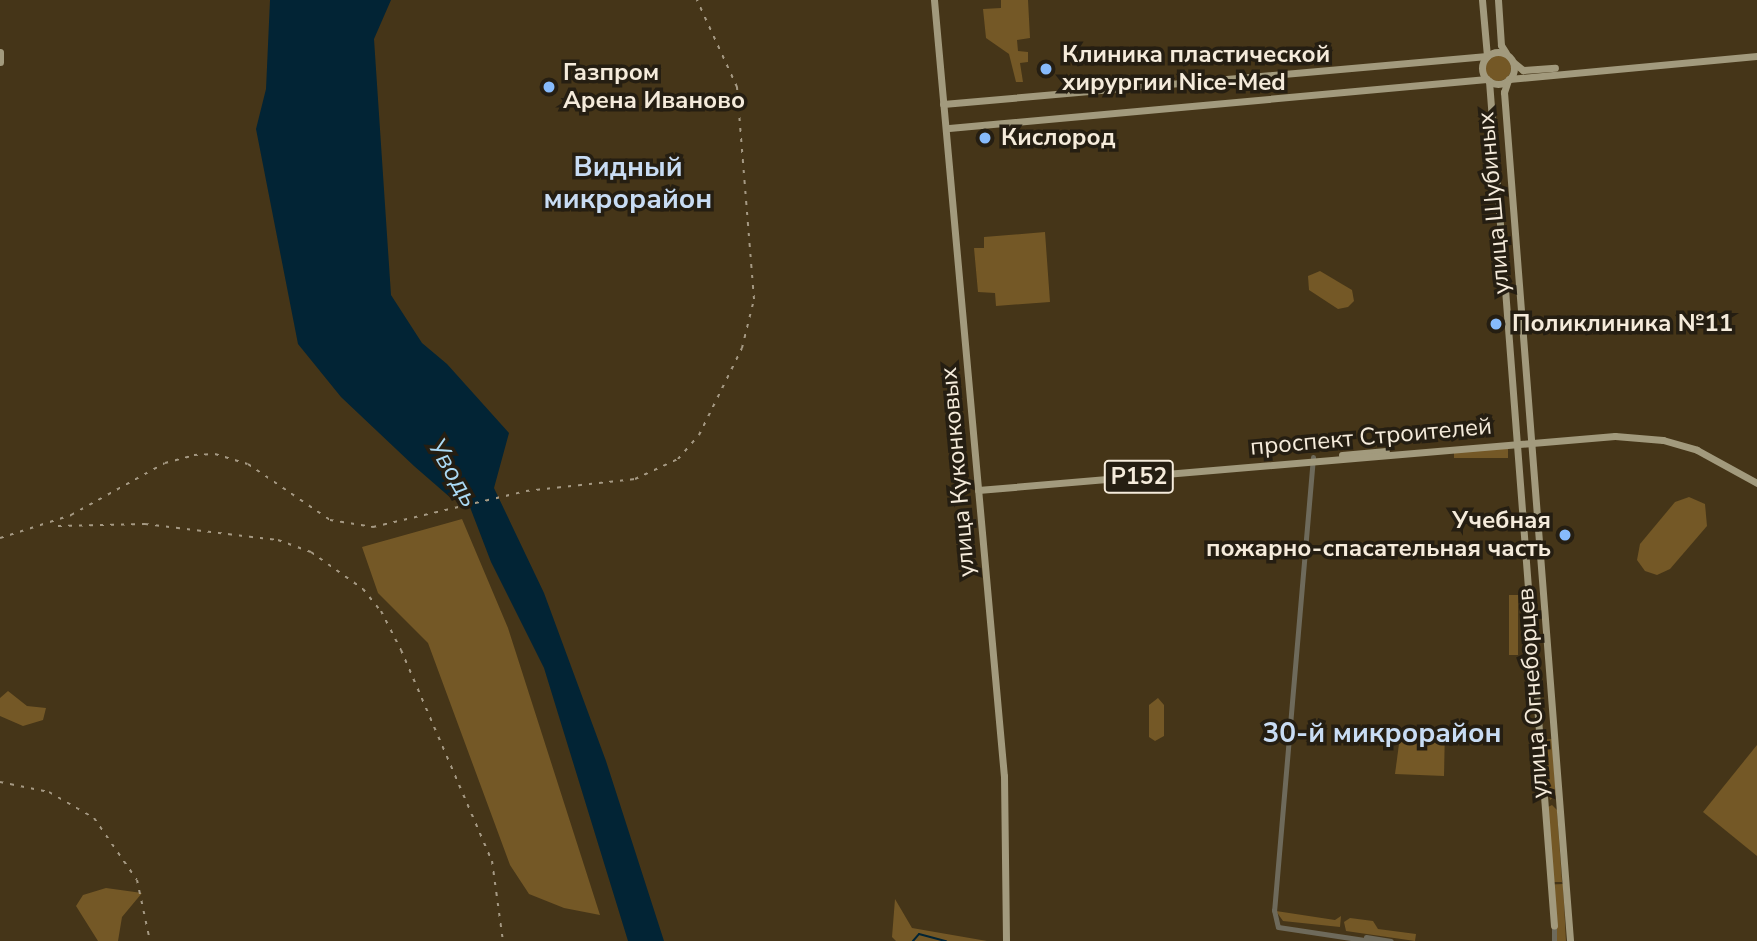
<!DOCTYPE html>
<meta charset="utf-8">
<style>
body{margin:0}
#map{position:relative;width:1757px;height:941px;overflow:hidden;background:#453518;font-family:"Nunito Sans",sans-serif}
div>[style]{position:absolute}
.green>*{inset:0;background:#745826;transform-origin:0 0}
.round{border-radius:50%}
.water>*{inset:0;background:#022435}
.stream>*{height:2px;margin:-1px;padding:0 1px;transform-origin:1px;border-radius:1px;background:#022435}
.minor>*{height:5px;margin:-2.5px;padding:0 2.5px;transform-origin:2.5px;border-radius:2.5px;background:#6e6a5b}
.major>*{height:7px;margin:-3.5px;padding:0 3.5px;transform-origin:3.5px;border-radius:3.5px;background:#a29a7d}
.major>.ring{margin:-3.5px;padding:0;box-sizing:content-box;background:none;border:7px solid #a29a7d;border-radius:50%}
.rail>*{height:2px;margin-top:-1px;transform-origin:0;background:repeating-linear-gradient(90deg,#a59983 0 3.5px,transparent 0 10.5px)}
.dots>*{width:19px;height:19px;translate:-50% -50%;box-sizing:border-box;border:4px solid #251e12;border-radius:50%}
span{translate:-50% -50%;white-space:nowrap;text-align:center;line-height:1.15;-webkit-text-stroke:7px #251e12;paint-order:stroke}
.shield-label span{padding:2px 5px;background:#251e12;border:2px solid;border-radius:5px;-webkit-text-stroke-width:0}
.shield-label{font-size:23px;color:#f5ebdb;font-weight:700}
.poi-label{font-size:24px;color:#f5ebdb;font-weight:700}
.left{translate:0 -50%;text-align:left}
.right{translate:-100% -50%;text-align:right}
.street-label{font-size:24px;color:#f5ebdb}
.water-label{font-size:26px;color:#aad9f4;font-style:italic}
.quarter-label{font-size:28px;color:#c8dcf4;font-weight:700}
</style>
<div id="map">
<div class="green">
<div style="clip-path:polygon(1001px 0,1028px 0,1030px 38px,1017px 40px,1018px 51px,1028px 52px,1028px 62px,1020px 63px,1023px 82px,1016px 82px,1009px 54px,986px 38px,983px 9px,1001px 8px)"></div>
<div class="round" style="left:1485px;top:55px;width:26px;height:26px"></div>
<div style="clip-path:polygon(1045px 232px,1050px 302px,996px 306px,995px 293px,978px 292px,974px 248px,984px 248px,984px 237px)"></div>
<div style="clip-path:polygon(1320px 271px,1352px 290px,1354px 301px,1348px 307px,1338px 309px,1309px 290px,1308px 276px)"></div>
<div style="left:1508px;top:447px;width:11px;height:54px;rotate:90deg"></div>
<div style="clip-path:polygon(1689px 497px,1705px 504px,1707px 526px,1670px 569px,1657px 575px,1645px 571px,1637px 560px,1640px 544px,1675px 502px)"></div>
<div style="clip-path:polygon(462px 519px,508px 628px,600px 915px,564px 908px,529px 894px,510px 865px,428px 643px,378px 593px,362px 547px)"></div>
<div style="left:1509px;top:595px;width:9px;height:60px"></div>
<div style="clip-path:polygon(8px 691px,27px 706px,46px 708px,43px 720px,23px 726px,0 716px,0 698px)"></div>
<div style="clip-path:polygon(1158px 698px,1164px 705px,1164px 736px,1155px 741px,1149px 737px,1149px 705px)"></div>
<div style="clip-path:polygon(1445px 727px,1444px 776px,1395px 774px,1401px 729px)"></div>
<div style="clip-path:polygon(1552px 739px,1556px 795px,1550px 800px,1541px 740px)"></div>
<div style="clip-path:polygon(1757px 745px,1757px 856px,1703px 812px)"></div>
<div style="clip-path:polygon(1552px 805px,1557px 810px,1562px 882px,1552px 882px,1546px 808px)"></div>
<div style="left:1563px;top:884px;width:57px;height:11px;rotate:87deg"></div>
<div style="clip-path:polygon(106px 888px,142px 893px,122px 917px,118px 941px,98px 941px,76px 906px,83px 895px)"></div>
<div style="clip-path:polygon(895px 899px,912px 928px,987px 941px,896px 941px,892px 937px)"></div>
<div style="clip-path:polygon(1276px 911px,1335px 920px,1341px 916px,1340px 927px,1283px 921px)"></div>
<div style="clip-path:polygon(1350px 918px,1373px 921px,1378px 929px,1416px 934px,1415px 941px,1346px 931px,1344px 922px)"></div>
</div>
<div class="water">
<div style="clip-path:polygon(270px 0,391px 0,374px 39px,391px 295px,422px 343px,447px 364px,509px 433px,494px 488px,544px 593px,606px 761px,664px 941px,628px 941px,544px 668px,491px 562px,468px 502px,452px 499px,414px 466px,341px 397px,298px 344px,256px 129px,266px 89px)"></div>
</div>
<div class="stream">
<div style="left:913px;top:941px;width:9px;rotate:-49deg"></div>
<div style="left:919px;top:934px;width:28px;rotate:15deg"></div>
</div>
<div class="minor">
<div style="left:1313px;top:457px;width:455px;rotate:94.9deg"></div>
<div style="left:1274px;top:910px;width:17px;rotate:77deg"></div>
<div style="left:1278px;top:927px;width:94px;rotate:8.6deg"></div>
<div style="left:1366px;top:937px;width:25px;rotate:9deg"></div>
<div style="left:1554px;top:941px;width:15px;rotate:-90deg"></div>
</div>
<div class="major">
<div style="left:934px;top:0;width:779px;rotate:84.85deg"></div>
<div style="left:1004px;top:776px;width:165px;rotate:89.3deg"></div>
<div style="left:1482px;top:0;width:56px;rotate:84.9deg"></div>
<div style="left:1498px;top:0;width:45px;rotate:86.2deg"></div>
<div style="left:1501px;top:45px;width:9px;rotate:58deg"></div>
<div class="ring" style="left:1482px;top:52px;width:25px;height:25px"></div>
<div style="left:0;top:52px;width:10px;rotate:90deg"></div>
<div style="left:1513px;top:62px;width:13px;rotate:39deg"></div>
<div style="left:1523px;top:70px;width:32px;rotate:-4deg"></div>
<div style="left:1509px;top:79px;width:249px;rotate:-5.3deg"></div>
<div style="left:1508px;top:80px;width:13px;rotate:108deg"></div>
<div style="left:1504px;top:92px;width:852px;rotate:85.55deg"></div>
<div style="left:1489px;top:81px;width:847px;rotate:85.6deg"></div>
<div style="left:943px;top:104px;width:546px;rotate:-5.04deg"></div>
<div style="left:949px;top:128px;width:540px;rotate:-5.2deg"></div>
<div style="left:1342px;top:455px;width:44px;rotate:-5.2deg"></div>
<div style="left:1108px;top:474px;width:51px;rotate:-4.5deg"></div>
<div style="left:978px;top:490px;width:639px;rotate:-4.85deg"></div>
<div style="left:1615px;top:436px;width:48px;rotate:4.8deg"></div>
<div style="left:1663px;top:440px;width:35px;rotate:16deg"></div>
<div style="left:1697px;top:450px;width:68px;rotate:28.8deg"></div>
</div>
<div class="rail">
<div style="left:58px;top:526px;width:87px;rotate:-1.3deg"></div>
<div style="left:145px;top:524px;width:134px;rotate:6.9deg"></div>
<div style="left:278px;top:540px;width:35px;rotate:20deg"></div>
<div style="left:311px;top:552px;width:64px;rotate:35.4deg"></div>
<div style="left:363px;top:589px;width:28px;rotate:51deg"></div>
<div style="left:381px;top:611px;width:44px;rotate:62.9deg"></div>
<div style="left:401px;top:650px;width:230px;rotate:66.7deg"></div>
<div style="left:492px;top:861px;width:81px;rotate:82.2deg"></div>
<div style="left:0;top:538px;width:75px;rotate:-17.9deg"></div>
<div style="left:71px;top:515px;width:107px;rotate:-29deg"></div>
<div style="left:165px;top:463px;width:30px;rotate:-15deg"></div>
<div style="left:194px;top:455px;width:21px;rotate:-3deg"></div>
<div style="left:215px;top:454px;width:34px;rotate:17deg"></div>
<div style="left:248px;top:464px;width:99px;rotate:34.3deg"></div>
<div style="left:330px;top:520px;width:44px;rotate:9.2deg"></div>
<div style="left:373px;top:527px;width:157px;rotate:-13.2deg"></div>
<div style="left:526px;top:491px;width:110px;rotate:-6.3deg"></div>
<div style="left:635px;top:479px;width:47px;rotate:-24.9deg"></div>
<div style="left:678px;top:459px;width:32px;rotate:-49deg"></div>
<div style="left:699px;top:435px;width:97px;rotate:-63.7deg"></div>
<div style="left:742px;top:348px;width:50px;rotate:-76.2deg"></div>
<div style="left:754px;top:299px;width:213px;rotate:-94.6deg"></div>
<div style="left:737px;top:87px;width:96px;rotate:-114.7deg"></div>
<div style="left:0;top:782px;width:50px;rotate:11.5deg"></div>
<div style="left:49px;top:792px;width:52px;rotate:30deg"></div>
<div style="left:94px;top:818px;width:75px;rotate:55.3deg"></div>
<div style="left:137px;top:880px;width:62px;rotate:78deg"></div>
</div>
<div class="dots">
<div style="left:1046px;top:69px;background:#87bbfc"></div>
<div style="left:549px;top:87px;background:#87bbfc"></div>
<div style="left:985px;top:138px;background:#87bbfc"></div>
<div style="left:1496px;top:324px;background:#87bbfc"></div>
<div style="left:1565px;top:535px;background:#87bbfc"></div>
</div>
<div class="shield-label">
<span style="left:1139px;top:477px">Р152</span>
</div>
<div class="poi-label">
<span class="left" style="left:1062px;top:69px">Клиника пластической<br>хирургии Nice-Med</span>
<span class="left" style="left:563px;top:87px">Газпром<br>Арена Иваново</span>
<span class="left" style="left:1001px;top:138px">Кислород</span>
<span class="left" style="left:1512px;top:324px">Поликлиника №11</span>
<span class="right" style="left:1551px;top:535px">Учебная<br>пожарно-спасательная часть</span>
</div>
<div class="street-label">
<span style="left:1494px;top:203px;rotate:-95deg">улица Шубиных</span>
<span style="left:1371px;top:437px;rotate:-5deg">проспект Строителей</span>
<span style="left:958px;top:472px;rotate:-95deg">улица Куконковых</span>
<span style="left:1533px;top:693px;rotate:-94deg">улица Огнеборцев</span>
</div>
<div class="water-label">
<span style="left:453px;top:473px;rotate:60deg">Уводь</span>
</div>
<div class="quarter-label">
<span style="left:628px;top:183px">Видный<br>микрорайон</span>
<span style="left:1382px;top:733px">30-й микрорайон</span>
</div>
</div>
